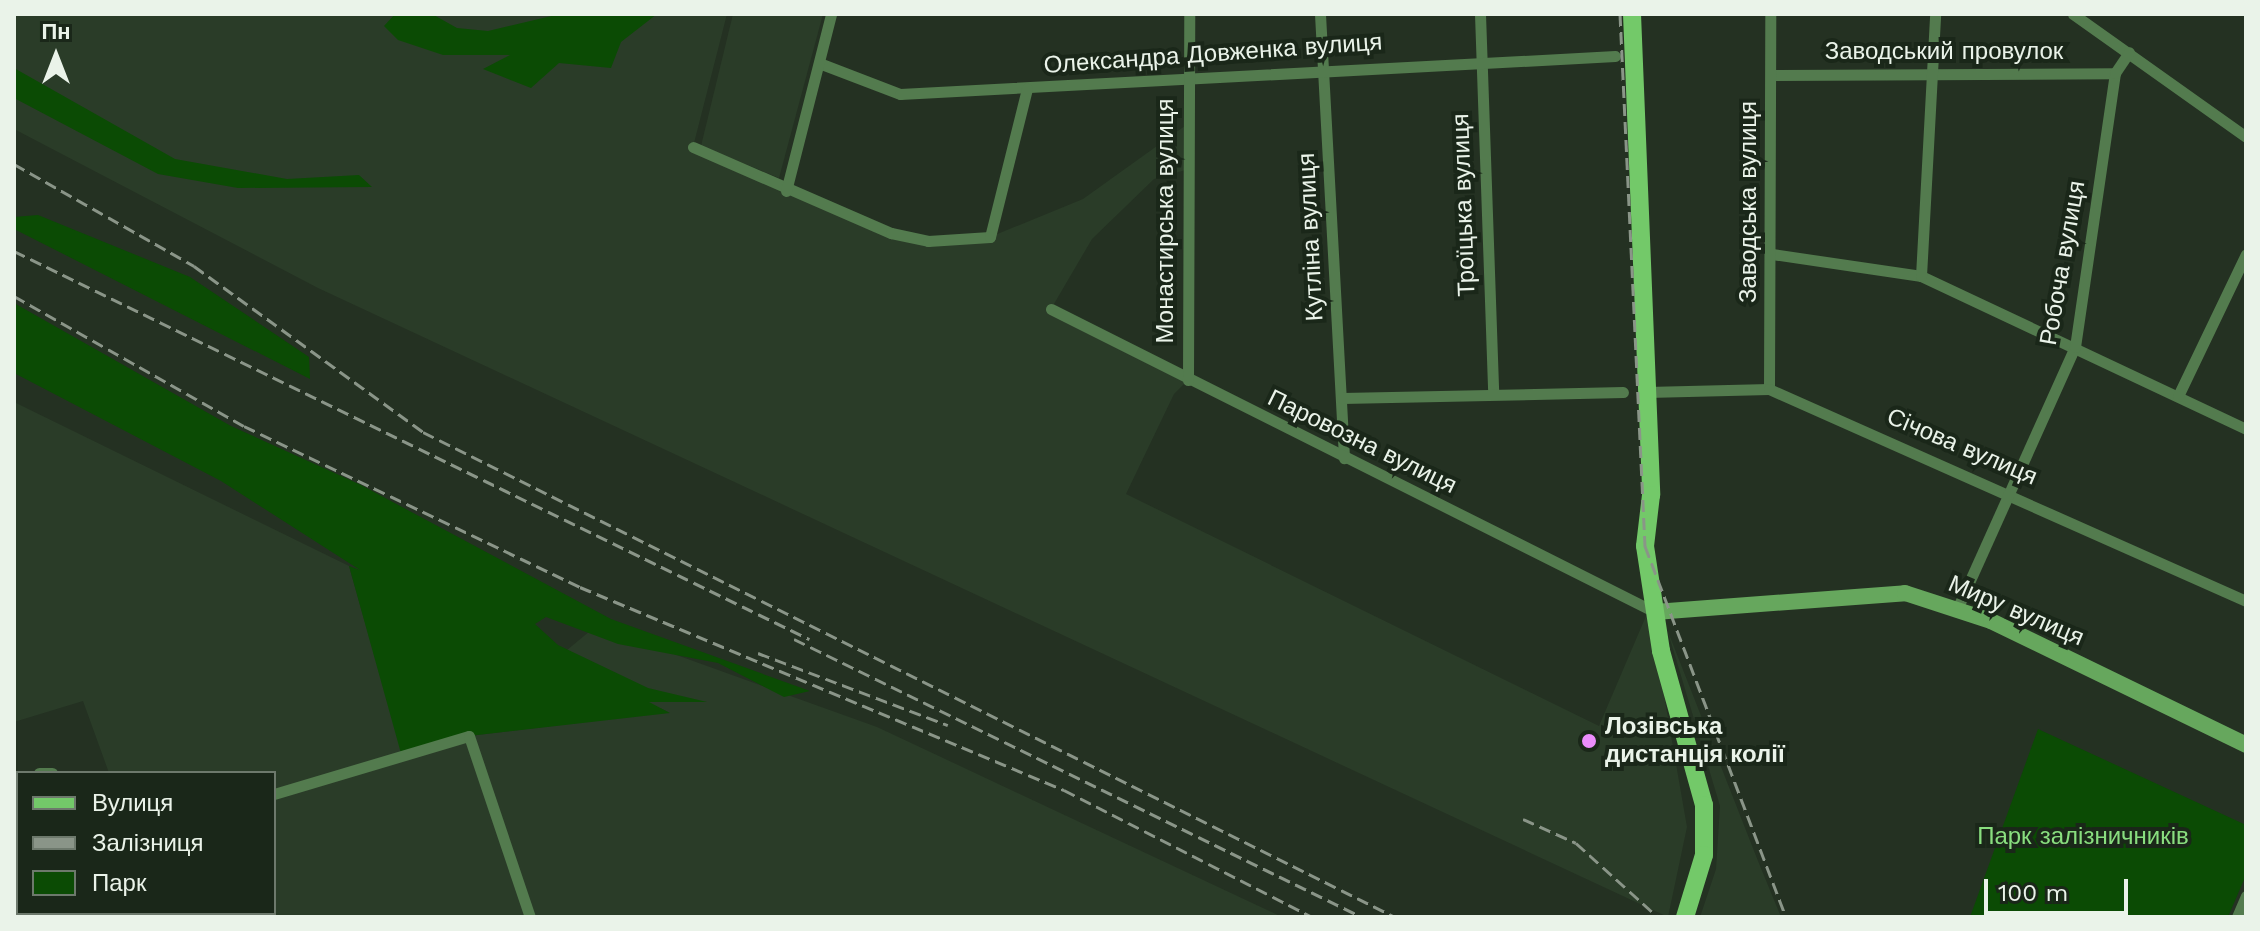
<!DOCTYPE html>
<meta charset="utf-8">
<style>
body{margin:0}
#map{position:relative;width:2260px;height:931px;overflow:hidden;background:#243122;font-family:"Work Sans",sans-serif}
div>[style]{position:absolute}
.built>*{inset:0;background:#2a3c28}
.green>*{inset:0;background:#0b4b04}
.street>*{height:11px;margin:-5.5px;padding:0 5.5px;transform-origin:5.5px;border-radius:5.5px;background:#537b4e}
.secondary>*{height:16px;margin:-8px;padding:0 8px;transform-origin:8px;border-radius:8px;background:#66a75d}
.primary>*{height:18px;margin:-9px;padding:0 9px;transform-origin:9px;border-radius:9px;background:#73c969}
.rail>*{height:3px;margin-top:-1.5px;transform-origin:0;background:repeating-linear-gradient(90deg,#8a9588 0 12px,transparent 0 18px)}
.dots>*{width:22px;height:22px;translate:-50% -50%;box-sizing:border-box;border:4px solid #1a2719;border-radius:50%}
span{translate:-50% -50%;white-space:nowrap;text-align:center;line-height:1.15;-webkit-text-stroke:8px #1a2719;paint-order:stroke}
.street-label{font-size:24px;color:#eaf3e9}
.poi-label{font-size:24px;color:#eaf3e9;font-weight:700}
.left{translate:0 -50%;text-align:left}
.park-label{font-size:24px;color:#89de7f}
.frame{position:absolute;inset:0;border:16px solid #eaf3e9;pointer-events:none}
.legend{position:absolute;left:16px;top:771px;width:260px;height:144px;box-sizing:border-box;background:#1a2719;border:2px solid #6d796c;margin:0;padding:10px 14px;list-style:none;font-size:24px;color:#eaf3e9}
.legend li{display:flex;align-items:center;gap:16px;height:40px}
.legend b{width:40px;border:2px solid #6d796c}
.north{position:absolute;left:16px;top:16px;width:80px;height:80px;-webkit-text-stroke:6px #1a2719;paint-order:stroke;rotate:0deg;font-size:22px;font-weight:700;line-height:32px;text-align:center;color:#eaf3e9}
.north::after{content:'';display:block;margin:auto;width:28px;height:36px;background:#eaf3e9;clip-path:polygon(50% 0,100% 100%,50% 72%,0 100%)}
.scale{position:absolute;left:1984px;top:879px;width:144px;height:36px;box-sizing:border-box;border:4px solid #eaf3e9;border-top:0;padding-left:10px;font-size:24px;line-height:28px;white-space:nowrap;color:#eaf3e9;-webkit-text-stroke:6px #1a2719;paint-order:stroke}
</style>
<div id="map">
<div class="built">
<div style="clip-path:polygon(14px 14px,727px 14px,693px 147px,786px 191px,928px 241px,990px 237px,1083px 199px,1189px 123px,1189px 169px,1154px 179px,1092px 239px,1051px 309px,1188px 380px,1174px 394px,1126px 494px,1599px 726px,1649px 609px,1687px 827px,1668px 917px,318px 288px,14px 129px)"></div>
<div style="clip-path:polygon(733px 14px,823px 14px,779px 178px,701px 146px)"></div>
<div style="clip-path:polygon(14px 402px,349px 566px,403px 756px,469px 736px,668px 712px,555px 660px,596px 626px,877px 727px,1282px 917px,43px 917px,274px 913px,274px 800px,376px 766px,274px 794px,274px 773px,109px 773px,83px 701px,14px 722px)"></div>
<div style="clip-path:polygon(1667px 629px,1758px 861px,1781px 917px,1700px 917px,1716px 869px,1720px 806px)"></div>
</div>
<div class="green">
<div style="clip-path:polygon(395px 14px,432px 14px,457px 28px,488px 31px,560px 14px,657px 14px,621px 42px,611px 68px,559px 63px,531px 88px,483px 69px,510px 55px,443px 55px,398px 40px,384px 26px)"></div>
<div style="clip-path:polygon(14px 68px,175px 159px,287px 179px,359px 175px,372px 187px,238px 188px,158px 174px,14px 98px)"></div>
<div style="clip-path:polygon(38px 215px,190px 277px,309px 357px,310px 379px,14px 229px,14px 217px)"></div>
<div style="clip-path:polygon(14px 303px,231px 426px,361px 485px,611px 619px,810px 691px,784px 697px,718px 663px,618px 644px,546px 617px,535px 624px,558px 645px,648px 688px,707px 702px,649px 702px,670px 713px,469px 736px,402px 757px,349px 566px,360px 570px,221px 481px,14px 373px)"></div>
<div style="clip-path:polygon(2038px 729px,2246px 825px,2246px 875px,2228px 917px,1970px 917px)"></div>
</div>
<div class="street">
<div style="left:1320px;top:14px;width:445px;rotate:86.9deg"></div>
<div style="left:1480px;top:14px;width:380px;rotate:88deg"></div>
<div style="left:2073px;top:14px;width:212px;rotate:35.4deg"></div>
<div style="left:819px;top:63px;width:87px;rotate:20.9deg"></div>
<div style="left:900px;top:94px;width:716px;rotate:-3.04deg"></div>
<div style="left:1772px;top:75px;width:343px;rotate:-0.3deg"></div>
<div style="left:693px;top:147px;width:216px;rotate:23.5deg"></div>
<div style="left:891px;top:233px;width:38px;rotate:12deg"></div>
<div style="left:928px;top:241px;width:62px;rotate:-3.7deg"></div>
<div style="left:990px;top:237px;width:153px;rotate:-76deg"></div>
<div style="left:786px;top:191px;width:183px;rotate:-75.7deg"></div>
<div style="left:1772px;top:254px;width:151px;rotate:8.4deg"></div>
<div style="left:1921px;top:276px;width:359px;rotate:25.2deg"></div>
<div style="left:1921px;top:276px;width:262px;rotate:-86.9deg"></div>
<div style="left:1051px;top:309px;width:676px;rotate:26.64deg"></div>
<div style="left:1188px;top:380px;width:366px;rotate:-89.8deg"></div>
<div style="left:1769px;top:389px;width:375px;rotate:-89.8deg"></div>
<div style="left:1647px;top:392px;width:122px;rotate:-1.4deg"></div>
<div style="left:1769px;top:389px;width:522px;rotate:23.96deg"></div>
<div style="left:2178px;top:396px;width:157px;rotate:-64.4deg"></div>
<div style="left:1342px;top:398px;width:281px;rotate:-1.2deg"></div>
<div style="left:1958px;top:607px;width:285px;rotate:-65.8deg"></div>
<div style="left:2075px;top:347px;width:277px;rotate:-81.7deg"></div>
<div style="left:2115px;top:73px;width:25px;rotate:-56deg"></div>
<div style="left:39px;top:773px;width:13px"></div>
<div style="left:14px;top:780px;width:4px;rotate:-14deg"></div>
<div style="left:274px;top:794px;width:203px;rotate:-16.6deg"></div>
<div style="left:469px;top:736px;width:191px;rotate:71.4deg"></div>
<div style="left:16px;top:872px;width:5px;rotate:68deg"></div>
<div style="left:31px;top:913px;width:4px;rotate:76deg"></div>
<div style="left:2237px;top:917px;width:23px;rotate:-67deg"></div>
</div>
<div class="secondary">
<div style="left:1655px;top:612px;width:251px;rotate:-4.3deg"></div>
<div style="left:1905px;top:593px;width:90px;rotate:18deg"></div>
<div style="left:1991px;top:621px;width:284px;rotate:25.9deg"></div>
</div>
<div class="primary">
<div style="left:1632px;top:14px;width:481px;rotate:87.7deg"></div>
<div style="left:1651px;top:495px;width:51px;rotate:96.7deg"></div>
<div style="left:1645px;top:546px;width:106px;rotate:81.3deg"></div>
<div style="left:1661px;top:651px;width:160px;rotate:74.4deg"></div>
<div style="left:1704px;top:805px;width:50px;rotate:90deg"></div>
<div style="left:1704px;top:855px;width:65px;rotate:107deg"></div>
</div>
<div class="rail">
<div style="left:1620px;top:14px;width:533px;rotate:87.31deg"></div>
<div style="left:1645px;top:546px;width:397px;rotate:69.2deg"></div>
<div style="left:14px;top:164px;width:207px;rotate:29.5deg"></div>
<div style="left:194px;top:266px;width:283px;rotate:35.9deg"></div>
<div style="left:423px;top:432px;width:1086px;rotate:26.52deg"></div>
<div style="left:14px;top:251px;width:885px;rotate:26.01deg"></div>
<div style="left:14px;top:296px;width:264px;rotate:29.5deg"></div>
<div style="left:244px;top:426px;width:373px;rotate:25.6deg"></div>
<div style="left:580px;top:587px;width:525px;rotate:22.75deg"></div>
<div style="left:1064px;top:790px;width:279px;rotate:27.1deg"></div>
<div style="left:794px;top:639px;width:632px;rotate:26.08deg"></div>
<div style="left:758px;top:653px;width:203px;rotate:20.8deg"></div>
<div style="left:1523px;top:819px;width:58px;rotate:24.4deg"></div>
<div style="left:1576px;top:843px;width:110px;rotate:42.1deg"></div>
</div>
<div class="dots">
<div style="left:1589px;top:741px;background:#eb8dfb"></div>
</div>
<div class="street-label">
<span style="left:1944px;top:52px">Заводський провулок</span>
<span style="left:1213px;top:54px;rotate:-4deg">Олександра Довженка вулиця</span>
<span style="left:1749px;top:202px;rotate:-90deg">Заводська вулиця</span>
<span style="left:1464px;top:205px;rotate:-92deg">Троїцька вулиця</span>
<span style="left:1166px;top:221px;rotate:-90deg">Монастирська вулиця</span>
<span style="left:1311px;top:237px;rotate:-93deg">Кутліна вулиця</span>
<span style="left:2063px;top:263px;rotate:-80deg">Робоча вулиця</span>
<span style="left:1362px;top:442px;rotate:26deg">Паровозна вулиця</span>
<span style="left:1962px;top:447px;rotate:23deg">Січова вулиця</span>
<span style="left:2016px;top:611px;rotate:23deg">Миру вулиця</span>
</div>
<div class="poi-label">
<span class="left" style="left:1605px;top:741px">Лозівська<br>дистанція колії</span>
</div>
<div class="park-label">
<span style="left:2083px;top:837px">Парк залізничників</span>
</div>
<div class="frame"></div>
<ul class="legend">
<li><b style="height:10px;background:#73c969"></b>Вулиця</li>
<li><b style="height:10px;background:#8a9588"></b>Залізниця</li>
<li><b style="height:22px;background:#0b4b04"></b>Парк</li>
</ul>
<div class="north">Пн</div>
<div class="scale">100 m</div>
</div>
